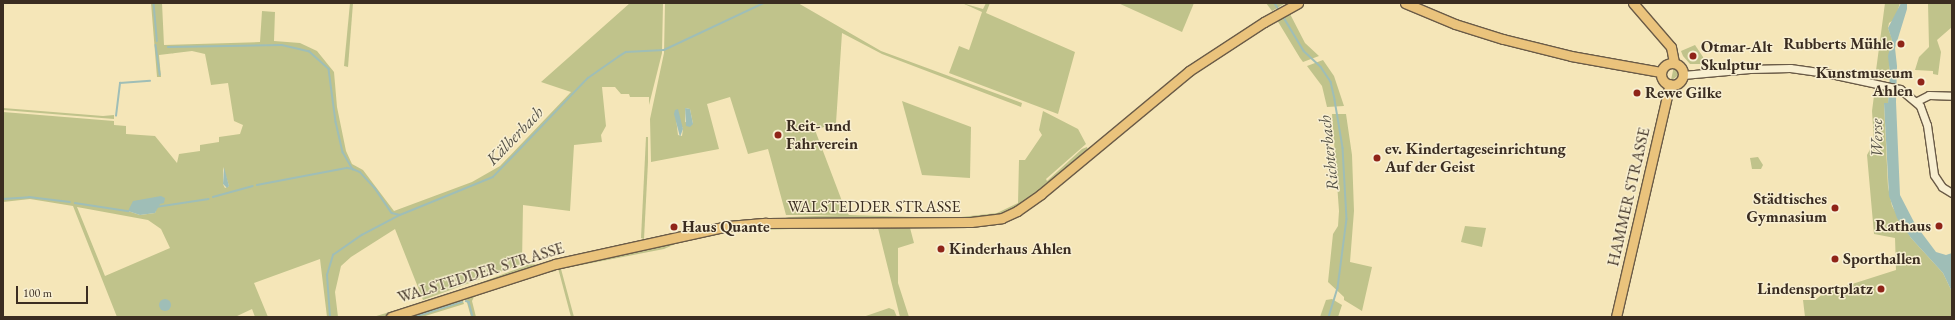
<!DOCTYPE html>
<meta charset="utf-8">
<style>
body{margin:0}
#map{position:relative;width:1955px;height:320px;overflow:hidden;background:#f5e6b8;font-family:"EB Garamond",serif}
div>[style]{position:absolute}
.green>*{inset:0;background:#c0c38b}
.water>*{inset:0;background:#9fbeb7}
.round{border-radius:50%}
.stream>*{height:1.5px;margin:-0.75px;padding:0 0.75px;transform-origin:0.75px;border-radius:0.75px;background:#9fbeb7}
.roads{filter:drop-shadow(1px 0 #6a5b47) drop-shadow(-1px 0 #6a5b47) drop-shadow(0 1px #6a5b47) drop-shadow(0 -1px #6a5b47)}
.minor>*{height:7px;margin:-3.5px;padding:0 3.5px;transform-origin:3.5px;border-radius:3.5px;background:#f8efd1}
.major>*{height:9px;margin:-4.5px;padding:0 4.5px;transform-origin:4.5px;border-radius:4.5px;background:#eac37c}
.major>.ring{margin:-4.5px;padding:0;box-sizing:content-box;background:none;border:9px solid #eac37c;border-radius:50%}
.dots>*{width:11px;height:11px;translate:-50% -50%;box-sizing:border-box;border:2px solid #f8efd1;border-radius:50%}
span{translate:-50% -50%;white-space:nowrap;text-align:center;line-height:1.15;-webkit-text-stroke:3px #f8efd1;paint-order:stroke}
.poi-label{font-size:16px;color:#3b2d21;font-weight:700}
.right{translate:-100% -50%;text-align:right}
.left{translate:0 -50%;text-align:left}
.street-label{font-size:16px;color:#3b2d21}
.water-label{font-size:17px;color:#545146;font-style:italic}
.frame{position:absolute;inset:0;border:4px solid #3b2d21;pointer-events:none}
.scale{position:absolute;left:16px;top:286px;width:72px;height:18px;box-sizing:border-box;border:2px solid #3b2d21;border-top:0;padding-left:5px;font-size:12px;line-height:14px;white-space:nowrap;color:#3b2d21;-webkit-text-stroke:3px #f8efd1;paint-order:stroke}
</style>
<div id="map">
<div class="green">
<div style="clip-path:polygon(evenodd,151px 3px,162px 3px,164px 45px,260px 42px,262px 11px,275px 12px,274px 41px,300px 43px,317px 51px,334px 72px,337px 107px,346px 151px,352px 164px,363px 170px,394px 211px,472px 182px,500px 166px,571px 92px,541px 82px,630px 3px,663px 3px,662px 53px,649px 105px,649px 97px,630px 97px,629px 94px,621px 94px,615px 87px,602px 87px,606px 126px,601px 135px,602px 142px,574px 145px,570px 211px,523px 205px,522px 264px,423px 300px,395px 229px,351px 257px,341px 266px,335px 292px,338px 317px,327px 317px,320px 259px,254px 283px,268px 317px,255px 317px,252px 309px,235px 317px,117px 317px,73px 206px,30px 199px,3px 202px,3px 112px,114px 121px,114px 125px,126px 126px,126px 134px,155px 136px,177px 163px,179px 154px,200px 151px,200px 145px,219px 142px,219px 137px,240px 134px,243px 125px,234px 121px,228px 83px,211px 85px,205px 54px,192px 51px,159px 55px,161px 77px,157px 77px,151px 3px,223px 167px,229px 186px,225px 188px,223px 184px,223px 167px,151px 3px,161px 197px,155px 213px,140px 215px,128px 211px,161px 197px,151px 3px,77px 207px,148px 220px,161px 229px,170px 248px,105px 276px,77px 207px)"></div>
<div style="clip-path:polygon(350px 3px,353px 3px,348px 67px,344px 66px)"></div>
<div style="clip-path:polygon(evenodd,665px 3px,798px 3px,881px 51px,1022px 103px,1021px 107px,882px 54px,842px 33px,836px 123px,815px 130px,845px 209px,849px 215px,949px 218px,778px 220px,789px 217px,841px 215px,786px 215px,768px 149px,748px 154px,730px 97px,707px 104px,719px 149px,651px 162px,650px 119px,664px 53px,665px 3px,685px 108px,690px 109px,693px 124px,685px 122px,685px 108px,665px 3px,675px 110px,683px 129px,682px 136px,678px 135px,675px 110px)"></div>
<div style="clip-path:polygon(962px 3px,983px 9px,986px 3px,990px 3px,986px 13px,1075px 52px,1058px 114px,949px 73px,959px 46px,969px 50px,982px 12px)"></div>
<div style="clip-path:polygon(1118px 3px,1194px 3px,1182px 32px)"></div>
<div style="clip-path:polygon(1266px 3px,1283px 3px,1284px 4px,1272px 11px)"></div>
<div style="clip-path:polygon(1885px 3px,1900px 3px,1895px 19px,1889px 23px,1888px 28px,1892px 39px,1889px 53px,1890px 80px,1875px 78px)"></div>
<div style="clip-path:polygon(1928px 3px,1952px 3px,1952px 27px,1937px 40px,1941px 52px,1938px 75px,1933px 74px,1933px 71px,1915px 70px,1919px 57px,1929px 47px)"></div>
<div style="clip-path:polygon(1289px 12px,1305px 43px,1319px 56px,1303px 62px,1300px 58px,1277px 20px)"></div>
<div style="clip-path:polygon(1695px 45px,1703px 57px,1704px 64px,1690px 64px,1683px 56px,1681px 51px)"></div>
<div style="clip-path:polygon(1323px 60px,1334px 76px,1344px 106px,1327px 107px,1322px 86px,1307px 66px)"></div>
<div style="clip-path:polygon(1674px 66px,1680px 74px,1672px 80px,1671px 80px)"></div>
<div style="clip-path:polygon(1875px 88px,1889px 91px,1888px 103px,1884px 103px,1888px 187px,1892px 206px,1911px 238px,1943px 273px,1952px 292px,1952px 317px,1805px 317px,1803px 300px,1815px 300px,1824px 293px,1896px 270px,1895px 238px,1874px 234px,1867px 155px,1874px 142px,1872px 111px)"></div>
<div style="clip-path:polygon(902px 101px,971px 127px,970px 178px,922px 175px)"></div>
<div style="clip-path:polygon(3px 108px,103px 116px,114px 115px,114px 119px,3px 110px)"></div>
<div style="clip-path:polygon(1043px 111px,1078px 129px,1086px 144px,1046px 179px,1047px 181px,1082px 149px,1087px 147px,1088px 150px,1046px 186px,1011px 211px,985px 218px,952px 218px,997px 213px,1018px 203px,1019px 160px,1025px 160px,1042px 135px,1039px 130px)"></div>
<div style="clip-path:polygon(1332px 114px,1346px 114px,1352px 155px,1354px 211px,1350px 262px,1372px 267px,1362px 311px,1344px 300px,1344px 297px,1328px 282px,1333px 234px,1338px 226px,1339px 211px)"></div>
<div style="clip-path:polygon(646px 137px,648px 137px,648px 162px,644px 239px,641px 238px)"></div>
<div style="clip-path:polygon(1758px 157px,1763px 165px,1761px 169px,1752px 169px,1750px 158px)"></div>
<div style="clip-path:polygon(909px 224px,914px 243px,898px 248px,898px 283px,909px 317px,900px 317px,878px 228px,880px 225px)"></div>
<div style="clip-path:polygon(871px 225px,874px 230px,870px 227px,849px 227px,729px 231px,682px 241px,664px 249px,561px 269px,574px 317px,571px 317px,558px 268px,729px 228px)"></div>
<div style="clip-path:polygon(1465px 226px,1486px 228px,1482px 247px,1461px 242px)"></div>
<div style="clip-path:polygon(530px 264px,539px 265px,459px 294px,382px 317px,373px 317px,456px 292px)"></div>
<div style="clip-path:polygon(552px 266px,556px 271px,518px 279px,474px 297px,472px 301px,476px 317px,471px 317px,466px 299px,467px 296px,519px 275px)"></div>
<div style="clip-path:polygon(462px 298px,464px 304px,422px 317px,398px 317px)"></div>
<div style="clip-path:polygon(1332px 299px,1342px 305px,1338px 317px,1320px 317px,1326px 300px)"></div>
<div style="clip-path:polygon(889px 308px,894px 310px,897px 317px,863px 317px)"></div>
</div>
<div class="water">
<div style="clip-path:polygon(1901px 3px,1907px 3px,1907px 9px,1895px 48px,1897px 66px,1896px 102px,1900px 195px,1915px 224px,1936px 252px,1946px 255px,1952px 253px,1952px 292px,1943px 273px,1911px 238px,1897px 218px,1889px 196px,1884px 103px,1888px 103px,1890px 74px,1888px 56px,1892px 40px,1888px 28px)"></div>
<div style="clip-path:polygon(685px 108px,690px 109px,693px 124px,690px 127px,686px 126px)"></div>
<div style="clip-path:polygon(678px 109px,683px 129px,680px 137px,674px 114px,675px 110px)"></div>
<div style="clip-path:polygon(224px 167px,229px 186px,227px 188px,223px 184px)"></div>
<div style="clip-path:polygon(161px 196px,165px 198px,164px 203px,160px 204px,155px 213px,140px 215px,128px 211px,133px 201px)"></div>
<div class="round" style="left:159px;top:299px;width:12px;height:12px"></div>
</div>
<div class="stream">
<div style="left:154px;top:3px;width:38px;rotate:85deg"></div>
<div style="left:1275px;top:3px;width:8px;rotate:60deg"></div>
<div style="left:1283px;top:16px;width:41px;rotate:59deg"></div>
<div style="left:1304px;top:51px;width:23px;rotate:43deg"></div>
<div style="left:1321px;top:67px;width:18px;rotate:56deg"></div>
<div style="left:1331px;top:82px;width:18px;rotate:77deg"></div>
<div style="left:1335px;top:100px;width:49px;rotate:80.5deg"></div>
<div style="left:1343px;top:148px;width:71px;rotate:86.8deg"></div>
<div style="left:1347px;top:219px;width:70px;rotate:97.4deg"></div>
<div style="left:1338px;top:288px;width:30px;rotate:107deg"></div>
<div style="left:156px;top:45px;width:30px;rotate:82deg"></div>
<div style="left:168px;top:47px;width:114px;rotate:-1deg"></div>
<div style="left:282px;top:45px;width:28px;rotate:13deg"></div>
<div style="left:309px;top:51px;width:27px;rotate:42deg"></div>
<div style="left:329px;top:69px;width:53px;rotate:82.5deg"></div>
<div style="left:336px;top:122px;width:31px;rotate:77deg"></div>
<div style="left:343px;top:152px;width:20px;rotate:60deg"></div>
<div style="left:116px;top:116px;width:33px;rotate:-83deg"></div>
<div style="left:120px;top:83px;width:30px;rotate:-4deg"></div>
<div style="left:257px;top:185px;width:92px;rotate:-10.7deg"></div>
<div style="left:347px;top:168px;width:6px;rotate:9deg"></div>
<div style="left:353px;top:169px;width:8px;rotate:23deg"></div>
<div style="left:360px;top:172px;width:22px;rotate:47deg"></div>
<div style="left:375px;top:188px;width:30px;rotate:56deg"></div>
<div style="left:392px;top:213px;width:8px;rotate:14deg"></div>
<div style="left:213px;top:197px;width:41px;rotate:-15.4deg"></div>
<div style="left:3px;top:199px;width:26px;rotate:-4deg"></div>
<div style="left:29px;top:197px;width:41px;rotate:7deg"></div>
<div style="left:75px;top:203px;width:54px;rotate:8.6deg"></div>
<div style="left:156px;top:207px;width:53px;rotate:-8.7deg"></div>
<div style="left:466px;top:301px;width:3px;rotate:18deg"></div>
<div style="left:469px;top:302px;width:16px;rotate:75deg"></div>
<div style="left:330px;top:317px;width:42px;rotate:-94.1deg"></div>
<div style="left:327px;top:275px;width:21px;rotate:-73deg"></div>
<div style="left:333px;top:255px;width:35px;rotate:-35deg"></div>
<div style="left:362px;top:235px;width:43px;rotate:-27.8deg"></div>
<div style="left:400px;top:215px;width:100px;rotate:-22.2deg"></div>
<div style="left:493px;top:177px;width:137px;rotate:-46.2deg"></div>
<div style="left:588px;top:78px;width:37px;rotate:-35deg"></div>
<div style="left:618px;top:57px;width:9px;rotate:-32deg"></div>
<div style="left:626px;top:52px;width:38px;rotate:-3deg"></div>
<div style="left:664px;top:50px;width:110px;rotate:-25.2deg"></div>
<div style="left:414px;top:317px;width:50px;rotate:-17.4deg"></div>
</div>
<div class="roads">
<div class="minor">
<div style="left:1683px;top:75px;width:67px;rotate:-5.1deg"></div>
<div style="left:1750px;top:69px;width:40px;rotate:-1.4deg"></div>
<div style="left:1790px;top:68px;width:36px;rotate:8deg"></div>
<div style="left:1826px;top:73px;width:76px;rotate:12.2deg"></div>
<div style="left:1900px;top:89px;width:26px;rotate:40deg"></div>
<div style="left:1920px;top:106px;width:20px;rotate:70deg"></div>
<div style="left:1927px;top:125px;width:50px;rotate:82deg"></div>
<div style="left:1934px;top:175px;width:14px;rotate:56deg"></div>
<div style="left:1942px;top:187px;width:12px;rotate:31deg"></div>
<div style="left:1917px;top:101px;width:13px;rotate:-27deg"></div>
<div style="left:1929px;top:95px;width:23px;rotate:2deg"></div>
</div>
<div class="major">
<div style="left:1405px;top:3px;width:54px;rotate:22.8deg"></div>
<div style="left:1455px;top:24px;width:50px;rotate:17.4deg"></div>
<div style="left:1503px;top:39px;width:70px;rotate:14deg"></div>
<div style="left:1571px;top:56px;width:91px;rotate:10.1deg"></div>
<div style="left:1633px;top:3px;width:58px;rotate:49.2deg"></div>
<div style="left:1671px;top:47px;width:16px;rotate:79deg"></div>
<div class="ring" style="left:1661px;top:63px;width:13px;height:13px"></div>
<div style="left:391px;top:317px;width:172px;rotate:-17.9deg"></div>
<div style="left:555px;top:264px;width:177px;rotate:-12.4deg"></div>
<div style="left:728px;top:226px;width:38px;rotate:-5deg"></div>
<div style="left:766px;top:223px;width:205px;rotate:-0.3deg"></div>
<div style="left:971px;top:222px;width:31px;rotate:-7deg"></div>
<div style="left:1002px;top:218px;width:17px;rotate:-25deg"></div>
<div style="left:1017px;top:211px;width:29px;rotate:-35deg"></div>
<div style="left:1041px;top:194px;width:192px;rotate:-39.7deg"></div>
<div style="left:1189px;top:71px;width:90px;rotate:-33.2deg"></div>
<div style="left:1264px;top:22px;width:39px;rotate:-29deg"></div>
<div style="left:1616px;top:317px;width:239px;rotate:-77deg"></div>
</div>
</div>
<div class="dots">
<div style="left:1901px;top:44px;background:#8f2418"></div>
<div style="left:1693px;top:56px;background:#8f2418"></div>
<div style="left:1921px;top:82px;background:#8f2418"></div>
<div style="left:1637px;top:93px;background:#8f2418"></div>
<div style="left:778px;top:135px;background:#8f2418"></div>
<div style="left:1377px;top:158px;background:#8f2418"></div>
<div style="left:1835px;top:208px;background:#8f2418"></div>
<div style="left:1939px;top:226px;background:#8f2418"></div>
<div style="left:674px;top:227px;background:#8f2418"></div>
<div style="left:941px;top:249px;background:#8f2418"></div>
<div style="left:1835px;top:259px;background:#8f2418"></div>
<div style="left:1881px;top:289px;background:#8f2418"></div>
</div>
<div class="poi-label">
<span class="right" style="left:1893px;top:44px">Rubberts Mühle</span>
<span class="left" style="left:1701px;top:56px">Otmar-Alt<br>Skulptur</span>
<span class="right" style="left:1913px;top:82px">Kunstmuseum<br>Ahlen</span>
<span class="left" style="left:1645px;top:93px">Rewe Gilke</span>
<span class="left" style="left:786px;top:135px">Reit- und<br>Fahrverein</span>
<span class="left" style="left:1385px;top:158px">ev. Kindertageseinrichtung<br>Auf der Geist</span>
<span class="right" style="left:1827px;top:208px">Städtisches<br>Gymnasium</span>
<span class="right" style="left:1931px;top:226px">Rathaus</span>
<span class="left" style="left:682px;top:227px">Haus Quante</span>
<span class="left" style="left:949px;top:249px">Kinderhaus Ahlen</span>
<span class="left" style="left:1843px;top:259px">Sporthallen</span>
<span class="right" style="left:1873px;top:289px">Lindensportplatz</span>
</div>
<div class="street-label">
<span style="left:1629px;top:197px;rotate:-77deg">HAMMER STRASSE</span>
<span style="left:874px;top:207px">WALSTEDDER STRASSE</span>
<span style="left:481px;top:273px;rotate:-17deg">WALSTEDDER STRASSE</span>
</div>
<div class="water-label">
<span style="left:515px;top:136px;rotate:-46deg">Kälberbach</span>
<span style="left:1877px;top:138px;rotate:-91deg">Werse</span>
<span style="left:1329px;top:153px;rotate:-96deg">Richterbach</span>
</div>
<div class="frame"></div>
<div class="scale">100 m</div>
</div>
